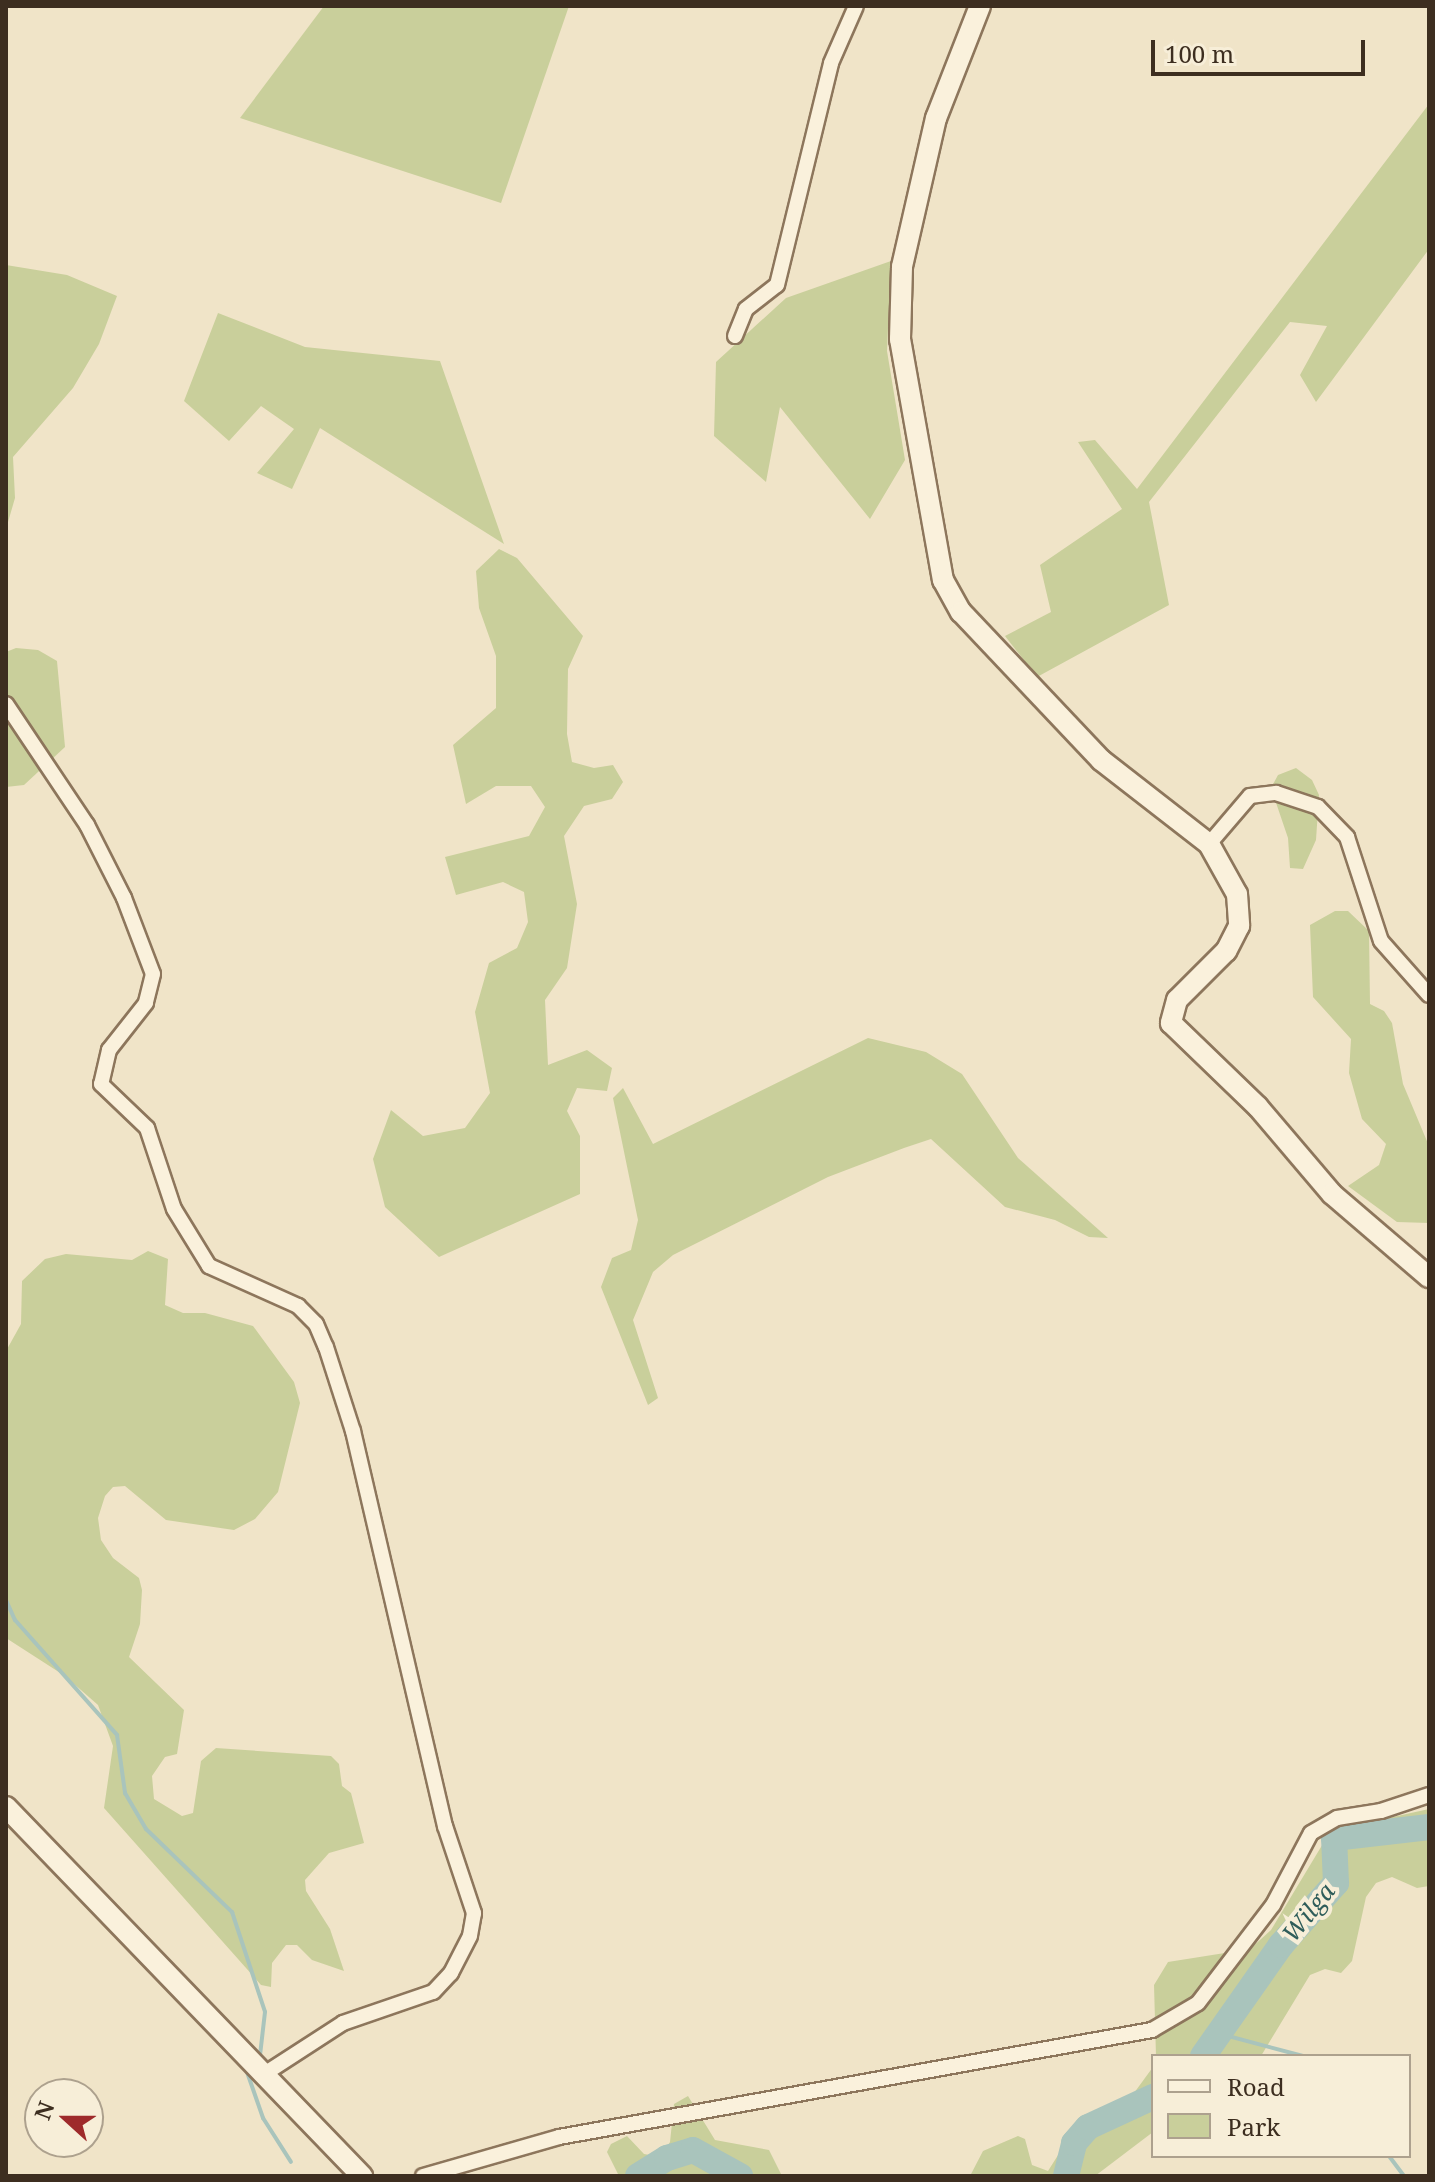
<!DOCTYPE html>
<style>
body{margin:0}
#map{position:relative;width:1435px;height:2182px;overflow:hidden;background:#f0e4c8;font-family:"Noto Serif",serif}
div>[style]{position:absolute}
.green>*{inset:0;background:#c9cf9b}
.stream>*{height:4px;margin:-2px;padding:0 2px;transform-origin:2px;border-radius:2px;background:#a9c4bc}
.river>*{height:26px;margin:-13px;padding:0 13px;transform-origin:13px;border-radius:13px;background:#a9c4bc}
.roads{filter:drop-shadow(2px 0 #8d765c) drop-shadow(-2px 0 #8d765c) drop-shadow(0 2px #8d765c) drop-shadow(0 -2px #8d765c)}
.street>*{height:14px;margin:-7px;padding:0 7px;transform-origin:7px;border-radius:7px;background:#faf1dc}
.secondary>*{height:20px;margin:-10px;padding:0 10px;transform-origin:10px;border-radius:10px;background:#faf1dc}
span{translate:-50% -50%;white-space:nowrap;text-align:center;line-height:1.15;-webkit-text-stroke:8px #f7eed8;paint-order:stroke}
.water-label{font-size:24px;color:#2f5d5a;font-style:italic}
.frame{position:absolute;inset:0;border:8px solid #3d2e20;pointer-events:none}
.legend{position:absolute;left:1151px;top:2054px;width:260px;height:104px;box-sizing:border-box;background:#f7eed8;border:2px solid #ada18e;margin:0;padding:10px 14px;list-style:none;font-size:24px;color:#3d2e20}
.legend li{display:flex;align-items:center;gap:16px;height:40px}
.legend b{width:40px;border:2px solid #ada18e}
.north{position:absolute;left:24px;top:2078px;width:80px;height:80px;box-sizing:border-box;background:#f7eed8;border:2px solid #ada18e;border-radius:50%;rotate:291deg;font-size:22px;font-weight:700;line-height:32px;text-align:center;color:#3d2e20}
.north::after{content:'';display:block;margin:auto;width:28px;height:36px;background:#9e2a2b;clip-path:polygon(50% 0,100% 100%,50% 72%,0 100%)}
.scale{position:absolute;left:1151px;top:40px;width:214px;height:36px;box-sizing:border-box;border:4px solid #3d2e20;border-top:0;padding-left:10px;font-size:24px;line-height:28px;white-space:nowrap;color:#3d2e20;-webkit-text-stroke:6px #f7eed8;paint-order:stroke}
</style>
<div id="map">
<div class="green">
<div style="clip-path:polygon(324px 6px,569px 6px,501px 203px,240px 118px)"></div>
<div style="clip-path:polygon(1429px 104px,1429px 249px,1316px 402px,1300px 375px,1327px 326px,1290px 322px,1149px 502px,1169px 605px,1037px 677px,1005px 636px,1051px 612px,1040px 565px,1122px 509px,1078px 442px,1095px 440px,1137px 489px)"></div>
<div style="clip-path:polygon(891px 261px,887px 351px,905px 460px,870px 519px,780px 407px,766px 482px,714px 436px,716px 362px,786px 298px)"></div>
<div style="clip-path:polygon(6px 265px,67px 275px,117px 296px,99px 344px,73px 388px,13px 457px,15px 498px,6px 529px)"></div>
<div style="clip-path:polygon(218px 313px,305px 347px,440px 361px,504px 544px,320px 428px,292px 489px,257px 473px,294px 429px,261px 406px,229px 441px,184px 401px)"></div>
<div style="clip-path:polygon(499px 549px,517px 558px,583px 636px,568px 669px,567px 734px,572px 762px,594px 768px,613px 765px,623px 782px,612px 799px,584px 806px,564px 836px,577px 904px,567px 968px,545px 1000px,548px 1065px,587px 1050px,612px 1068px,607px 1091px,577px 1088px,567px 1111px,580px 1136px,580px 1194px,439px 1257px,385px 1207px,373px 1159px,391px 1110px,423px 1136px,465px 1128px,490px 1093px,475px 1012px,489px 963px,517px 948px,528px 922px,524px 892px,503px 882px,456px 895px,445px 857px,529px 836px,545px 807px,531px 786px,496px 786px,466px 804px,453px 745px,496px 708px,496px 656px,479px 608px,476px 571px)"></div>
<div style="clip-path:polygon(16px 648px,38px 650px,57px 661px,65px 747px,24px 785px,6px 787px,6px 652px)"></div>
<div style="clip-path:polygon(1296px 768px,1312px 780px,1319px 795px,1316px 840px,1303px 869px,1290px 868px,1288px 838px,1271px 788px,1278px 775px)"></div>
<div style="clip-path:polygon(1335px 911px,1348px 911px,1369px 931px,1370px 1004px,1384px 1011px,1392px 1023px,1403px 1084px,1429px 1146px,1429px 1223px,1397px 1222px,1348px 1186px,1379px 1165px,1386px 1144px,1362px 1119px,1349px 1073px,1351px 1039px,1313px 997px,1310px 925px)"></div>
<div style="clip-path:polygon(868px 1038px,926px 1052px,962px 1074px,1018px 1158px,1108px 1238px,1089px 1237px,1055px 1220px,1005px 1207px,931px 1139px,904px 1148px,828px 1177px,673px 1255px,653px 1272px,633px 1320px,658px 1398px,648px 1405px,601px 1287px,612px 1258px,631px 1250px,638px 1220px,613px 1098px,623px 1088px,653px 1144px)"></div>
<div style="clip-path:polygon(148px 1251px,168px 1259px,165px 1305px,183px 1313px,205px 1313px,253px 1326px,294px 1382px,300px 1403px,278px 1492px,255px 1519px,234px 1530px,166px 1520px,125px 1486px,113px 1487px,105px 1496px,98px 1518px,101px 1540px,113px 1558px,139px 1578px,142px 1590px,140px 1624px,129px 1657px,184px 1710px,177px 1754px,165px 1757px,152px 1776px,154px 1799px,182px 1816px,193px 1813px,201px 1761px,216px 1748px,331px 1756px,339px 1764px,342px 1786px,351px 1793px,364px 1843px,329px 1853px,305px 1880px,306px 1891px,330px 1929px,344px 1971px,312px 1960px,297px 1945px,286px 1945px,272px 1963px,271px 1987px,261px 1985px,104px 1808px,113px 1746px,98px 1705px,65px 1676px,6px 1638px,6px 1351px,21px 1324px,22px 1281px,45px 1259px,66px 1254px,132px 1260px)"></div>
<div style="clip-path:polygon(1429px 1809px,1429px 1886px,1417px 1888px,1392px 1877px,1376px 1883px,1366px 1897px,1352px 1961px,1341px 1973px,1325px 1969px,1310px 1975px,1261px 2056px,1156px 2056px,1154px 1985px,1168px 1962px,1250px 1949px,1271px 1930px,1327px 1837px,1343px 1828px)"></div>
<div style="clip-path:polygon(1153px 2067px,1153px 2132px,1095px 2176px,970px 2176px,983px 2151px,1018px 2136px,1025px 2139px,1032px 2165px,1048px 2171px,1077px 2125px,1108px 2105px,1126px 2104px)"></div>
<div style="clip-path:polygon(688px 2096px,715px 2140px,769px 2150px,782px 2176px,619px 2176px,607px 2152px,611px 2144px,627px 2136px,644px 2154px,661px 2157px,670px 2142px,674px 2104px)"></div>
</div>
<div class="stream">
<div style="left:6px;top:1600px;width:22px;rotate:66deg"></div>
<div style="left:15px;top:1620px;width:154px;rotate:48.4deg"></div>
<div style="left:117px;top:1735px;width:59px;rotate:82.1deg"></div>
<div style="left:125px;top:1793px;width:42px;rotate:59.7deg"></div>
<div style="left:146px;top:1829px;width:120px;rotate:44deg"></div>
<div style="left:232px;top:1912px;width:105px;rotate:71.7deg"></div>
<div style="left:265px;top:2012px;width:43px;rotate:96.6deg"></div>
<div style="left:1217px;top:2033px;width:89px;rotate:15deg"></div>
<div style="left:247px;top:2072px;width:49px;rotate:70.8deg"></div>
<div style="left:263px;top:2118px;width:52px;rotate:57.5deg"></div>
<div style="left:1389px;top:2156px;width:25px;rotate:53deg"></div>
</div>
<div class="river">
<div style="left:1203px;top:2056px;width:136px;rotate:-54.9deg"></div>
<div style="left:1281px;top:1945px;width:83px;rotate:-48.4deg"></div>
<div style="left:1336px;top:1883px;width:45px;rotate:-92.5deg"></div>
<div style="left:1334px;top:1838px;width:96px;rotate:-6.6deg"></div>
<div style="left:638px;top:2176px;width:34px;rotate:-32deg"></div>
<div style="left:667px;top:2158px;width:27px;rotate:-17deg"></div>
<div style="left:693px;top:2150px;width:54px;rotate:29deg"></div>
<div style="left:1066px;top:2176px;width:34px;rotate:-76deg"></div>
<div style="left:1074px;top:2143px;width:21px;rotate:-49deg"></div>
<div style="left:1088px;top:2127px;width:72px;rotate:-24.8deg"></div>
</div>
<div class="roads">
<div class="street">
<div style="left:735px;top:336px;width:29px;rotate:-68deg"></div>
<div style="left:746px;top:309px;width:39px;rotate:-38deg"></div>
<div style="left:777px;top:285px;width:228px;rotate:-76.3deg"></div>
<div style="left:831px;top:63px;width:62px;rotate:-66.3deg"></div>
<div style="left:6px;top:704px;width:146px;rotate:56.2deg"></div>
<div style="left:87px;top:825px;width:82px;rotate:63.1deg"></div>
<div style="left:124px;top:898px;width:81px;rotate:69.1deg"></div>
<div style="left:153px;top:974px;width:30px;rotate:104deg"></div>
<div style="left:146px;top:1003px;width:60px;rotate:128.2deg"></div>
<div style="left:109px;top:1050px;width:35px;rotate:103deg"></div>
<div style="left:101px;top:1084px;width:64px;rotate:43.7deg"></div>
<div style="left:147px;top:1128px;width:85px;rotate:71.6deg"></div>
<div style="left:174px;top:1209px;width:67px;rotate:58.4deg"></div>
<div style="left:209px;top:1266px;width:98px;rotate:24.2deg"></div>
<div style="left:298px;top:1306px;width:25px;rotate:45deg"></div>
<div style="left:316px;top:1324px;width:25px;rotate:67deg"></div>
<div style="left:326px;top:1347px;width:88px;rotate:72.2deg"></div>
<div style="left:353px;top:1431px;width:406px;rotate:76.9deg"></div>
<div style="left:445px;top:1826px;width:92px;rotate:71.6deg"></div>
<div style="left:474px;top:1913px;width:23px;rotate:100deg"></div>
<div style="left:470px;top:1936px;width:42px;rotate:117.2deg"></div>
<div style="left:451px;top:1973px;width:26px;rotate:133deg"></div>
<div style="left:433px;top:1992px;width:95px;rotate:161deg"></div>
<div style="left:343px;top:2023px;width:95px;rotate:147deg"></div>
<div style="left:1209px;top:844px;width:63px;rotate:-49.5deg"></div>
<div style="left:1250px;top:796px;width:26px;rotate:-7deg"></div>
<div style="left:1276px;top:793px;width:44px;rotate:18.4deg"></div>
<div style="left:1318px;top:807px;width:42px;rotate:46deg"></div>
<div style="left:1347px;top:837px;width:109px;rotate:71.9deg"></div>
<div style="left:1381px;top:941px;width:72px;rotate:48.4deg"></div>
<div style="left:423px;top:2176px;width:141px;rotate:-16deg"></div>
<div style="left:559px;top:2137px;width:603px;rotate:-10.23deg"></div>
<div style="left:1152px;top:2030px;width:53px;rotate:-30.4deg"></div>
<div style="left:1198px;top:2003px;width:123px;rotate:-52.6deg"></div>
<div style="left:1273px;top:1905px;width:81px;rotate:-62.2deg"></div>
<div style="left:1311px;top:1833px;width:30px;rotate:-30deg"></div>
<div style="left:1337px;top:1818px;width:45px;rotate:-9deg"></div>
<div style="left:1381px;top:1811px;width:51px;rotate:-18.4deg"></div>
</div>
<div class="secondary">
<div style="left:980px;top:6px;width:120px;rotate:111.4deg"></div>
<div style="left:936px;top:118px;width:153px;rotate:102.9deg"></div>
<div style="left:902px;top:267px;width:72px;rotate:91.6deg"></div>
<div style="left:900px;top:339px;width:245px;rotate:79.9deg"></div>
<div style="left:943px;top:580px;width:37px;rotate:61deg"></div>
<div style="left:961px;top:612px;width:204px;rotate:46.6deg"></div>
<div style="left:1101px;top:760px;width:137px;rotate:37.9deg"></div>
<div style="left:1209px;top:844px;width:57px;rotate:60.8deg"></div>
<div style="left:1237px;top:894px;width:32px;rotate:86deg"></div>
<div style="left:1239px;top:926px;width:28px;rotate:117deg"></div>
<div style="left:1226px;top:951px;width:69px;rotate:135deg"></div>
<div style="left:1177px;top:1000px;width:24px;rotate:105deg"></div>
<div style="left:1171px;top:1023px;width:121px;rotate:44deg"></div>
<div style="left:1258px;top:1107px;width:114px;rotate:49.6deg"></div>
<div style="left:1332px;top:1194px;width:128px;rotate:40.6deg"></div>
<div style="left:6px;top:1807px;width:513px;rotate:46.03deg"></div>
</div>
</div>
<div class="water-label">
<span style="left:1308px;top:1912px;rotate:-51deg">Wilga</span>
</div>
<div class="frame"></div>
<ul class="legend">
<li><b style="height:10px;background:#faf1dc"></b>Road</li>
<li><b style="height:22px;background:#c9cf9b"></b>Park</li>
</ul>
<div class="north">N</div>
<div class="scale">100 m</div>
</div>
